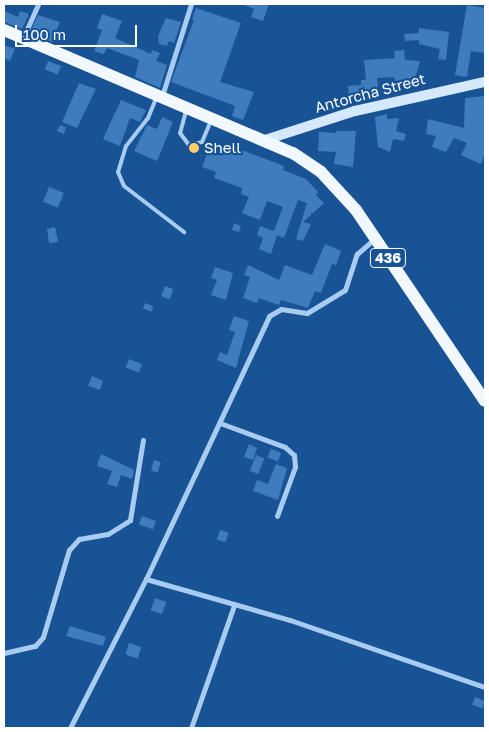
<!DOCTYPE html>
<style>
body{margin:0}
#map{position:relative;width:489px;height:732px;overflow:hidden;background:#175395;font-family:"Golos Text",sans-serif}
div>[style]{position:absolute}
.building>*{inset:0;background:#3f7cbd;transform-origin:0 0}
.lane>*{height:4px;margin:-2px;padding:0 2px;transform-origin:2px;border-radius:2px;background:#a8ccf1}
.street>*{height:5px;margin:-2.5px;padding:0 2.5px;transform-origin:2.5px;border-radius:2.5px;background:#a8ccf1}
.secondary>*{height:10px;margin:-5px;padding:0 5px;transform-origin:5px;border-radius:5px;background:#d6e8fc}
.primary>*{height:12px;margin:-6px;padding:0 6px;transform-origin:6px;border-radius:6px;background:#f2f8ff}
.dots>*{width:14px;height:14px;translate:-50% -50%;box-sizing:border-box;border:2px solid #175395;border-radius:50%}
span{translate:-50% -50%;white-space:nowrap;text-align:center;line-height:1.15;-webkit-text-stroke:4.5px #175395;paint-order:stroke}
.shield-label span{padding:1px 4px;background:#175395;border:1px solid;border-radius:4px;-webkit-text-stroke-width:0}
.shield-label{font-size:14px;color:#fff;font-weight:700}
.street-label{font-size:15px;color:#fff}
.poi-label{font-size:15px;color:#fff}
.left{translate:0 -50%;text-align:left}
.frame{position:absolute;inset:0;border:5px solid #fff;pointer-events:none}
.scale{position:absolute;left:15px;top:25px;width:122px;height:22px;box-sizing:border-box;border:2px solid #fff;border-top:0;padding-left:6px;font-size:15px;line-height:18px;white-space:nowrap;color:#fff;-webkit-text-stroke:4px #175395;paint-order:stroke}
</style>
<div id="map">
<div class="building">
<div style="clip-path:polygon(242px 4px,269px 4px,263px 21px,251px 17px,254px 9px)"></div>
<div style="clip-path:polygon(467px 5px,485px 8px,485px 53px,471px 51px,467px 77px,455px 75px)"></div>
<div style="clip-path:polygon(196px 8px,241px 23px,220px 82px,254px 92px,243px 120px,232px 116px,235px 106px,171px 82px,194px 20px,192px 19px)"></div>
<div style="clip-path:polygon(4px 11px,18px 17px,20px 11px,29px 14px,22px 29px,4px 22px)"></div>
<div style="clip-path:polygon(102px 14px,122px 21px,115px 38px,151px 54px,152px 50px,160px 53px,156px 61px,167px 65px,160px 88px,135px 77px,139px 60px,107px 48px,104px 54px,94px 51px,102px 30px,97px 28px)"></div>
<div style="clip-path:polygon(38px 15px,60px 22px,52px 42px,30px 32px)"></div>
<div style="clip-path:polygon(166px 18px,181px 22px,174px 43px,169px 41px,167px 46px,159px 44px,158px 36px)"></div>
<div style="clip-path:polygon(419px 28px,449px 32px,446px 60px,438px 59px,440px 49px,419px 44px,419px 40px,405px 41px,404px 34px,419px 33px)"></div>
<div style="clip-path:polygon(4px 45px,15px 49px,10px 61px,4px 58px)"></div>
<div style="clip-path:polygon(404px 50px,405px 60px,420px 61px,414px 83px,411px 80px,395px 81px,394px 77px,377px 78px,379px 99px,349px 98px,348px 86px,361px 85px,361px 80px,366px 80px,364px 60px,395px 58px,394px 51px)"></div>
<div style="left:48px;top:61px;width:14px;height:9px;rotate:21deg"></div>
<div style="clip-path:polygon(79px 83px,96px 89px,77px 128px,62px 122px)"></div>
<div style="clip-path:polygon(485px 96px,485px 153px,481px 164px,461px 155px,467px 143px,454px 138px,446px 152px,432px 147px,436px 136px,426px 134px,428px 119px,464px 128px,465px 98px)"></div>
<div style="clip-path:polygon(121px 100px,146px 110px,140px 122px,130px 118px,120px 146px,103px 139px)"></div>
<div style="clip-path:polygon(387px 114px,387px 119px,399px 118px,396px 131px,406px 134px,404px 141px,393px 139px,390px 152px,378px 147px,375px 117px)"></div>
<div style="clip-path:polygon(162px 117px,173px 122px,157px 161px,134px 151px,147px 125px,157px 129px)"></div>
<div style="clip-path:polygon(60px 125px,66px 127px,64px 134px,57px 131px)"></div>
<div style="clip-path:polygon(337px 131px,356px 131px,353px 167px,334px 164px,336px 152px,318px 151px,319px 132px,336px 133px)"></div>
<div style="clip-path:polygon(226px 144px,284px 166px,283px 170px,306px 179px,318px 192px,316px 195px,324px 203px,303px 222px,311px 224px,303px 241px,296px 239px,307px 203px,298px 200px,284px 238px,277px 235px,271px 254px,259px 249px,263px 238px,257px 235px,260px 226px,274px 231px,283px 207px,267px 201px,260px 220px,242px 213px,249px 197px,241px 194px,242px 188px,214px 178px,216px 172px,202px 167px,210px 146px,223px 152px)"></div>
<div style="left:49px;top:187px;width:16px;height:16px;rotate:22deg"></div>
<div style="clip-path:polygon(234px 223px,241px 226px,239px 232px,232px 230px)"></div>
<div style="clip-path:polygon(55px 227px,58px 242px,49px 243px,47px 229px)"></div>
<div style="clip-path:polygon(325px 244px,341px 251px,336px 265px,332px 264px,321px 293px,315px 291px,308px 308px,281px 300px,279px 305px,259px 298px,257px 303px,243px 298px,250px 277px,244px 275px,248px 265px,279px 280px,285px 265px,312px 275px)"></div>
<div style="clip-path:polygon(215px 267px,233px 273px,226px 300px,211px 295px,217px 280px,211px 278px)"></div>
<div style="left:165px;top:286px;width:9px;height:11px;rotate:21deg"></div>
<div style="left:145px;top:303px;width:9px;height:6px;rotate:21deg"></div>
<div style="clip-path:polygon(234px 316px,249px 321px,236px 368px,217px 360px,220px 352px,227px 355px,235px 332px,229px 330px)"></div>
<div style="left:129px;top:359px;width:14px;height:9px;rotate:21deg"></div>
<div style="clip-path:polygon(92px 376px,103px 381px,100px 390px,88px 386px)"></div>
<div style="clip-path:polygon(249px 444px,257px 448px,253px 460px,244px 457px)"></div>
<div style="left:271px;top:449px;width:11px;height:9px;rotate:22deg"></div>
<div style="clip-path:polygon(101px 454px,134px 470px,132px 479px,121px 475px,117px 487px,107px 484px,112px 471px,97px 466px)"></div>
<div style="left:256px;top:455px;width:9px;height:17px;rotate:21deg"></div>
<div style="left:154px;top:460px;width:7px;height:11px;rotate:16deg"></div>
<div style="clip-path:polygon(276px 464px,287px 468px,278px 500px,253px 491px,257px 480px,268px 484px)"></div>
<div style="left:142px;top:516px;width:15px;height:9px;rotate:20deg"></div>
<div style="left:220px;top:530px;width:9px;height:10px;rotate:18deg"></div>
<div style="left:155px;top:598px;width:12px;height:13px;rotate:20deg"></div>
<div style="clip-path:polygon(70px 626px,106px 637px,103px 646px,66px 636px)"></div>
<div style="left:129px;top:643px;width:13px;height:12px;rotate:18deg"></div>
<div style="left:475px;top:697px;width:11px;height:8px;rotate:22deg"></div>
</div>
<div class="lane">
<div style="left:157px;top:96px;width:24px;rotate:112deg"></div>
<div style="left:148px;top:118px;width:36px;rotate:128deg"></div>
<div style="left:126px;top:146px;width:27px;rotate:107deg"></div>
<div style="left:118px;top:172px;width:15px;rotate:67deg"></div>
<div style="left:124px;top:186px;width:76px;rotate:37.5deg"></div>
<div style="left:186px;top:111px;width:23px;rotate:105deg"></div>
<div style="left:180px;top:133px;width:15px;rotate:53deg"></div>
<div style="left:189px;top:145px;width:13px;rotate:-13deg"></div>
<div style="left:202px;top:142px;width:23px;rotate:-67deg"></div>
</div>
<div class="street">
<div style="left:23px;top:38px;width:37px;rotate:-66deg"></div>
<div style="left:162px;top:96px;width:96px;rotate:-72.5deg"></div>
<div style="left:220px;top:423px;width:69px;rotate:20.3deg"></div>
<div style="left:285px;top:447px;width:12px;rotate:42deg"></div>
<div style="left:294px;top:455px;width:12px;rotate:85deg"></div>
<div style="left:295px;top:467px;width:52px;rotate:110.2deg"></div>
<div style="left:146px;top:579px;width:150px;rotate:15.9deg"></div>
<div style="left:290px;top:620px;width:206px;rotate:19deg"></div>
<div style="left:4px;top:653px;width:32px;rotate:-13deg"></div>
<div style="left:35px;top:646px;width:12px;rotate:-48deg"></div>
<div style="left:43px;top:637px;width:91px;rotate:-73.4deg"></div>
<div style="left:69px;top:550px;width:15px;rotate:-48deg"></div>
<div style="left:79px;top:539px;width:29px;rotate:-10deg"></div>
<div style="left:108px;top:534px;width:26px;rotate:-32deg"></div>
<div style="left:130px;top:520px;width:81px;rotate:-80.8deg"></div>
<div style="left:70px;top:728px;width:167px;rotate:-63deg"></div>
<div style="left:146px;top:579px;width:290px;rotate:-64.9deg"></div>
<div style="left:269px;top:316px;width:14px;rotate:-30deg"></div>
<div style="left:281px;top:309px;width:26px;rotate:9deg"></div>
<div style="left:307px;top:313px;width:44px;rotate:-31.2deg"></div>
<div style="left:345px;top:290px;width:38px;rotate:-72deg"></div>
<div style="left:357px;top:254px;width:23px;rotate:-41deg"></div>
<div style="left:191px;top:728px;width:130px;rotate:-70.7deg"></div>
</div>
<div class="secondary">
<div style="left:265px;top:140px;width:95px;rotate:-17.9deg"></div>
<div style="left:355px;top:111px;width:133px;rotate:-12.6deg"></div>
</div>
<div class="primary">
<div style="left:4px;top:30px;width:314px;rotate:23.1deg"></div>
<div style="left:293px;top:153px;width:34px;rotate:34deg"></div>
<div style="left:321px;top:172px;width:52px;rotate:47.4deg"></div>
<div style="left:356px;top:210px;width:230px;rotate:56deg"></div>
</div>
<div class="dots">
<div style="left:194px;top:148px;background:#ffce68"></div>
</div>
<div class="shield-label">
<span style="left:388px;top:258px">436</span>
</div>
<div class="street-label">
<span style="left:370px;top:93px;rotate:-15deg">Antorcha Street</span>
</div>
<div class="poi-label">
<span class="left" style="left:204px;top:148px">Shell</span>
</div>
<div class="frame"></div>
<div class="scale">100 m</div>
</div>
